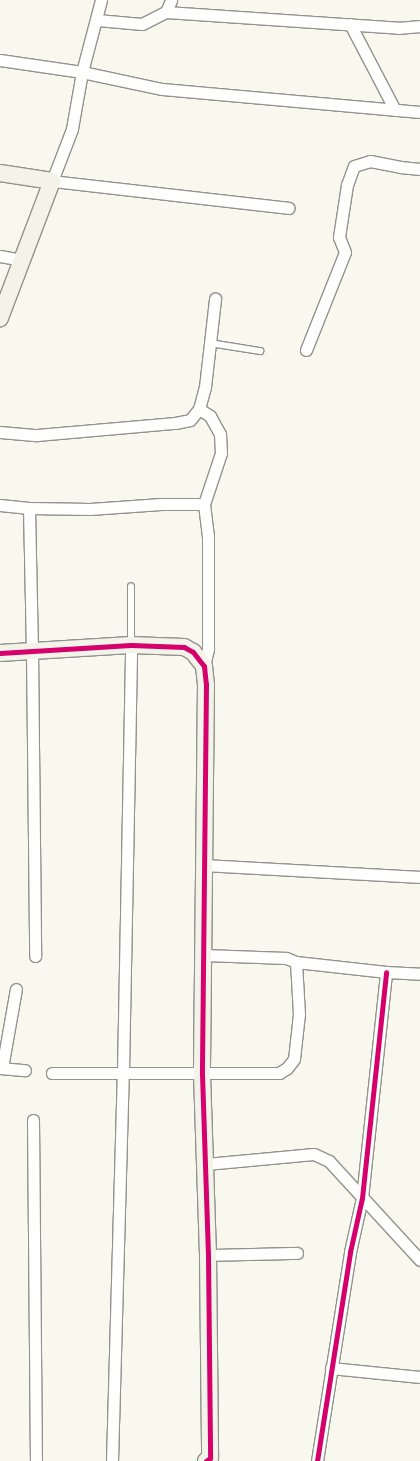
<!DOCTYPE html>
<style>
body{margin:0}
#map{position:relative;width:420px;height:1461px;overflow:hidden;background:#f9f8ef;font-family:Merriweather,serif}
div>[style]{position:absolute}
.roads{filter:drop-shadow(1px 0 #92928e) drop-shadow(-1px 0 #92928e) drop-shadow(0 1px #92928e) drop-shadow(0 -1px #92928e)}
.lane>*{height:5.5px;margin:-2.75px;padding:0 2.75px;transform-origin:2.75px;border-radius:2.75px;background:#fefefd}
.street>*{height:11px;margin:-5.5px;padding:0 5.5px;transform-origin:5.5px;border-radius:5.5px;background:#fefefd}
.secondary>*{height:16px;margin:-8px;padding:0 8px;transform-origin:8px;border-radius:8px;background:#f3f3e9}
.cycleway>*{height:5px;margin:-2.5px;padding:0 2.5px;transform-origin:2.5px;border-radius:2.5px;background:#d6006c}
span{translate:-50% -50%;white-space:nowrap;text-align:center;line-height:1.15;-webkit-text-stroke:5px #fff;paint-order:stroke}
</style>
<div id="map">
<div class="roads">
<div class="lane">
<div style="left:210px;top:343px;width:51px;rotate:9.1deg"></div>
<div style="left:131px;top:643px;width:56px;rotate:-90deg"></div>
</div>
<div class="street">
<div style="left:101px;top:0;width:74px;rotate:104.8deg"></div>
<div style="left:82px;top:72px;width:58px;rotate:100deg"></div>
<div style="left:72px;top:129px;width:56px;rotate:111deg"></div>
<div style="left:52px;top:181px;width:238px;rotate:6.5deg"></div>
<div style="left:166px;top:12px;width:233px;rotate:3.9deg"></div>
<div style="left:398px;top:28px;width:22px;rotate:-5deg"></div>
<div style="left:97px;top:20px;width:45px;rotate:5.1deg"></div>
<div style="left:142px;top:24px;width:27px;rotate:-27deg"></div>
<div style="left:166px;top:12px;width:13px;rotate:-67deg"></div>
<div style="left:350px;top:24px;width:97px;rotate:62.4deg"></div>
<div style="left:0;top:60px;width:83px;rotate:8.3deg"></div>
<div style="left:82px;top:72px;width:82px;rotate:12deg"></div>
<div style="left:162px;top:89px;width:259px;rotate:5.1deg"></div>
<div style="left:0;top:256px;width:22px;rotate:10deg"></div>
<div style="left:306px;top:350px;width:105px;rotate:-68.3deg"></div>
<div style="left:345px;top:252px;width:16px;rotate:-112deg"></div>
<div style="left:339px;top:237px;width:53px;rotate:-81.3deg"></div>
<div style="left:347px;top:185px;width:20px;rotate:-70deg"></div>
<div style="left:354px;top:166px;width:17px;rotate:-17deg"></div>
<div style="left:370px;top:161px;width:31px;rotate:11deg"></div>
<div style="left:400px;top:167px;width:20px;rotate:6deg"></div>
<div style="left:199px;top:409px;width:13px;rotate:32deg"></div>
<div style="left:210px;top:416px;width:21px;rotate:61deg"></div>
<div style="left:220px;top:434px;width:19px;rotate:87deg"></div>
<div style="left:221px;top:453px;width:54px;rotate:108.4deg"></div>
<div style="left:204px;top:504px;width:32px;rotate:83deg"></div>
<div style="left:208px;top:536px;width:113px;rotate:90deg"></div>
<div style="left:208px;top:649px;width:17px;rotate:103deg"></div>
<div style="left:0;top:432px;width:37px;rotate:5deg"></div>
<div style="left:37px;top:435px;width:139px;rotate:-5deg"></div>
<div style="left:175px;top:423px;width:15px;rotate:-11deg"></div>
<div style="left:190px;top:420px;width:14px;rotate:-51deg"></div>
<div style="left:199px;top:409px;width:23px;rotate:-75deg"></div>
<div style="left:205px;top:387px;width:89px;rotate:-83.5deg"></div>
<div style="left:0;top:505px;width:29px;rotate:6deg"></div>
<div style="left:29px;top:508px;width:61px;rotate:0.9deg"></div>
<div style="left:90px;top:509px;width:71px;rotate:-4deg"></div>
<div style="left:161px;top:504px;width:43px"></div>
<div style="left:29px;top:508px;width:141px;rotate:88.8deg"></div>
<div style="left:32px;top:649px;width:307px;rotate:89.4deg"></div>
<div style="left:204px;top:865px;width:216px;rotate:3.2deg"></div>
<div style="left:296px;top:962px;width:91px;rotate:6.3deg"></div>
<div style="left:386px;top:972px;width:34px;rotate:3deg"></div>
<div style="left:0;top:1068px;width:25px;rotate:5deg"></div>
<div style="left:2px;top:1068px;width:80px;rotate:-80deg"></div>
<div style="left:52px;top:1073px;width:227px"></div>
<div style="left:279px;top:1073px;width:9px;rotate:-32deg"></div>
<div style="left:287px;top:1068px;width:11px;rotate:-52deg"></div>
<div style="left:294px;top:1059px;width:45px;rotate:-83.7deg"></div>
<div style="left:299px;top:1014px;width:52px;rotate:-93.3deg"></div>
<div style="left:296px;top:962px;width:11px;rotate:-158deg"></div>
<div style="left:286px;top:958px;width:82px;rotate:-177.9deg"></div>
<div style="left:33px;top:1120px;width:341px;rotate:89.5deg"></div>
<div style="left:206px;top:1164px;width:108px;rotate:-5.3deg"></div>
<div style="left:314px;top:1154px;width:17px;rotate:25deg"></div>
<div style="left:329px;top:1161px;width:134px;rotate:47.4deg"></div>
<div style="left:208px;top:1255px;width:89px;rotate:-1.3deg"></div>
<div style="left:331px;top:1368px;width:89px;rotate:5.8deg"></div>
<div style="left:112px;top:1461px;width:389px;rotate:-88.4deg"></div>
<div style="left:123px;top:1072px;width:427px;rotate:-88.9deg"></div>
<div style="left:317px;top:1461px;width:212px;rotate:-81deg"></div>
<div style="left:350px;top:1252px;width:55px;rotate:-77.5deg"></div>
<div style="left:362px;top:1198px;width:227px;rotate:-83.9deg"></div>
</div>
<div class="secondary">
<div style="left:0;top:173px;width:53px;rotate:8.7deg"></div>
<div style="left:52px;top:181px;width:147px;rotate:110.8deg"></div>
<div style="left:0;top:653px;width:131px;rotate:-3.5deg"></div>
<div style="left:131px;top:645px;width:53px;rotate:2.2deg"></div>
<div style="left:184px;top:647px;width:10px;rotate:29deg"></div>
<div style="left:193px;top:652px;width:18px;rotate:52deg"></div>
<div style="left:204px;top:666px;width:18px;rotate:84deg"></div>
<div style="left:206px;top:684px;width:390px;rotate:90.6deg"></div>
<div style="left:202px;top:1074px;width:181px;rotate:88.1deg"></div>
<div style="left:208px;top:1255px;width:203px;rotate:89.4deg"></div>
<div style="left:210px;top:1458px;width:5px;rotate:143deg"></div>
</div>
</div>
<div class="cycleway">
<div style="left:0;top:653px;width:131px;rotate:-3.5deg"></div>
<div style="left:131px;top:645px;width:53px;rotate:2.2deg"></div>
<div style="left:184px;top:647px;width:10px;rotate:29deg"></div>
<div style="left:193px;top:652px;width:18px;rotate:52deg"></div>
<div style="left:204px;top:666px;width:18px;rotate:84deg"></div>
<div style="left:206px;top:684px;width:390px;rotate:90.6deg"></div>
<div style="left:202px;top:1074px;width:181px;rotate:88.1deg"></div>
<div style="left:208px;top:1255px;width:203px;rotate:89.4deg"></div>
<div style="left:210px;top:1458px;width:5px;rotate:143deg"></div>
<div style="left:317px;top:1461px;width:212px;rotate:-81deg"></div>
<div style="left:350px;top:1252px;width:55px;rotate:-77.5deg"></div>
<div style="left:362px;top:1198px;width:227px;rotate:-83.9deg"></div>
</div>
</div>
